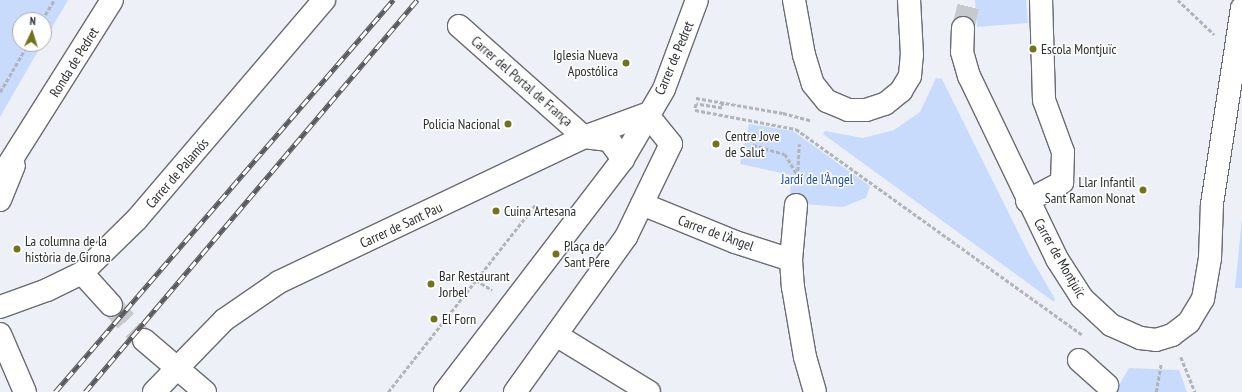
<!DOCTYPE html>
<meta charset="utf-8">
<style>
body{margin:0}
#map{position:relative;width:1242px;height:392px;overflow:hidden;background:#edf1f7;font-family:"PT Sans Narrow",sans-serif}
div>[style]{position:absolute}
.green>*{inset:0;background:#c8dbfd}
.minor-tunnel>*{height:22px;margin-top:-11px;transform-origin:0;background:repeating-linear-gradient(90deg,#c6cacf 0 22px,transparent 0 33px)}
.path>*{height:2.5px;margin-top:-1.25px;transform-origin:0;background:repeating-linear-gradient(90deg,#b1b5b9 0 4px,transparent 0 6px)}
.roads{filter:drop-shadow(1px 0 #696c72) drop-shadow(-1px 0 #696c72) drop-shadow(0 1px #696c72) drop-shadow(0 -1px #696c72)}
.minor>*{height:22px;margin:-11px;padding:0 11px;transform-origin:11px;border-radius:11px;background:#fff}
.rail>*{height:4.5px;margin-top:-2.25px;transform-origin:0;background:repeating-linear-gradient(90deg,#fff 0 9px,#56585b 0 18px);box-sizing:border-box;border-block:1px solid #56585b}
.dots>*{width:11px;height:11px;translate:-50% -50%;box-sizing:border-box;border:2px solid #fff;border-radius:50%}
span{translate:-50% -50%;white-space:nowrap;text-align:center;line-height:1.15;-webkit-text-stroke:3px #fff;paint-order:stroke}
.poi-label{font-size:14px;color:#2b2d2f}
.left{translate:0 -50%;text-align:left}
.right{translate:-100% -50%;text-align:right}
.street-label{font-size:14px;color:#2b2d2f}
.park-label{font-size:14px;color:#1f4ea9}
.north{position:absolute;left:12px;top:12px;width:40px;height:40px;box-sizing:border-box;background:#fff;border:1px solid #aaabac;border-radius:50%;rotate:4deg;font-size:11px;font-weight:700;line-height:16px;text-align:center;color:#2b2d2f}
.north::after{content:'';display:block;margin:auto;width:14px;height:18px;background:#70741b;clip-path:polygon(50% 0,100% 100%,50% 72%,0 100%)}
</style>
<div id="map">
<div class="green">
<div style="clip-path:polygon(0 0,68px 0,44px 41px,44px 20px,20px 20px,20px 44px,42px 44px,0 117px)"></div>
<div style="clip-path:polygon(975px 0,1026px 0,1028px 23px,977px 27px)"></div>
<div style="clip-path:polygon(936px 78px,942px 79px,1029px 254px,1055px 299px,1054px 302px,823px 134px,825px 131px,863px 138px,894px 130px,920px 112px)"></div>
<div style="clip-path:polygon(749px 124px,793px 131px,870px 186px,866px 198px,843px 207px,803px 204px,789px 213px,791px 175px,740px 164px)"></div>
<div style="clip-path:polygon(1242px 218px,1242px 288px,1235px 288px)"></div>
<div style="clip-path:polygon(1129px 368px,1179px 370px,1187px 392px,1115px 392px)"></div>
</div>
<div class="minor-tunnel">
<div style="left:963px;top:28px;width:29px;rotate:-76deg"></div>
<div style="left:111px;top:305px;width:48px;rotate:46.7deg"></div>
</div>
<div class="path">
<div style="left:1178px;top:0;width:50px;rotate:43.4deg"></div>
<div style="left:42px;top:20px;width:23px;rotate:-59deg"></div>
<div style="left:0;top:92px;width:56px;rotate:-59.7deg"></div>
<div style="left:696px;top:98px;width:88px;rotate:9.8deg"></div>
<div style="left:783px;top:113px;width:30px;rotate:15deg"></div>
<div style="left:723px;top:102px;width:6px;rotate:99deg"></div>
<div style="left:722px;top:108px;width:26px;rotate:-171deg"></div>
<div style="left:696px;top:104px;width:6px;rotate:99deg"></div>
<div style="left:695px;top:110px;width:103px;rotate:10.7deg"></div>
<div style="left:796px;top:129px;width:353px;rotate:35.7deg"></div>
<div style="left:753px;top:145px;width:33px;rotate:16deg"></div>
<div style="left:785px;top:154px;width:23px;rotate:59deg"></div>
<div style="left:797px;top:183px;width:39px;rotate:-87deg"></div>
<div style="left:476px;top:280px;width:19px;rotate:32deg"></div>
<div style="left:1181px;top:357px;width:38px;rotate:68deg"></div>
<div style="left:388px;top:392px;width:238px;rotate:-51.8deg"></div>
<div style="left:1156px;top:392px;width:29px;rotate:-80deg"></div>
</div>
<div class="roads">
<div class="minor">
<div style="left:794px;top:0;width:56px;rotate:79.7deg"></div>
<div style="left:804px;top:55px;width:30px;rotate:73deg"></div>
<div style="left:813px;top:84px;width:22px;rotate:51deg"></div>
<div style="left:827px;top:101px;width:23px;rotate:23deg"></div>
<div style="left:848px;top:110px;width:18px"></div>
<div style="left:866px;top:110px;width:20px;rotate:-18deg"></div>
<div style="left:885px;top:104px;width:21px;rotate:-39deg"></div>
<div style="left:901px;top:91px;width:17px;rotate:-59deg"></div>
<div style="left:910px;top:76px;width:21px;rotate:-85deg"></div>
<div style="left:912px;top:55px;width:55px;rotate:-93.1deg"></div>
<div style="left:459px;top:26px;width:167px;rotate:41.6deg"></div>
<div style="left:584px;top:137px;width:25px;rotate:7deg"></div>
<div style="left:609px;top:140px;width:24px;rotate:54deg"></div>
<div style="left:963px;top:28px;width:24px;rotate:92deg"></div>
<div style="left:962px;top:52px;width:25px;rotate:74deg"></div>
<div style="left:969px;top:76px;width:203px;rotate:64.3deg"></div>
<div style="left:1057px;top:259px;width:46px;rotate:57.3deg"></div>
<div style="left:1082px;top:298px;width:40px;rotate:43deg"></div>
<div style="left:1111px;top:325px;width:32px;rotate:24deg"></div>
<div style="left:1140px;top:338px;width:16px;rotate:7deg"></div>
<div style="left:1156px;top:340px;width:17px;rotate:-17deg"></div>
<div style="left:1172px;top:335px;width:21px;rotate:-37deg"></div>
<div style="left:1189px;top:322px;width:27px;rotate:-59deg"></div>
<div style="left:1203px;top:299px;width:42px;rotate:-80.3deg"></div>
<div style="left:1210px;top:258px;width:54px;rotate:-87.9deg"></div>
<div style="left:1212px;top:204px;width:198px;rotate:-81.3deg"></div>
<div style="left:0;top:178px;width:210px;rotate:-57.8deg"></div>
<div style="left:0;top:200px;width:37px;rotate:-68deg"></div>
<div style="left:1027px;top:201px;width:40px;rotate:-28deg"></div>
<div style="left:1062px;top:182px;width:30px;rotate:-88deg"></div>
<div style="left:1063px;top:152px;width:55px;rotate:-110.1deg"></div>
<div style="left:1044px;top:100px;width:100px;rotate:-91.7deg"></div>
<div style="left:642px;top:204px;width:100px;rotate:22.2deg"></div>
<div style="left:735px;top:242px;width:59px;rotate:17.8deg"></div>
<div style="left:796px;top:205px;width:55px;rotate:95.2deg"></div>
<div style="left:791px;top:260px;width:27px;rotate:86deg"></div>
<div style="left:793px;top:287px;width:71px;rotate:80.3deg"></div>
<div style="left:805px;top:357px;width:36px;rotate:74deg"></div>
<div style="left:82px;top:273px;width:43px;rotate:47.8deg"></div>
<div style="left:0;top:307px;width:50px;rotate:-19.9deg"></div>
<div style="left:47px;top:290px;width:39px;rotate:-26deg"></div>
<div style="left:82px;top:273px;width:77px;rotate:-44.5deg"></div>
<div style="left:137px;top:219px;width:288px;rotate:-49.5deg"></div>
<div style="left:0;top:334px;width:63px;rotate:66.7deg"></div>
<div style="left:556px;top:335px;width:109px;rotate:31.5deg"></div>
<div style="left:144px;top:340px;width:80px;rotate:40.4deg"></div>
<div style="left:1079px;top:360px;width:38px;rotate:42deg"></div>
<div style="left:154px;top:392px;width:100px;rotate:-45.8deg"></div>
<div style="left:224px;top:320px;width:67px;rotate:-34.6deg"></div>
<div style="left:279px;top:282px;width:338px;rotate:-25.4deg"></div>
<div style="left:584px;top:137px;width:67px;rotate:-20.1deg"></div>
<div style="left:445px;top:392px;width:293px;rotate:-52.6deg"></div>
<div style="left:623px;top:159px;width:81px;rotate:-59.6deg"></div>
<div style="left:664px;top:89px;width:95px;rotate:-69.7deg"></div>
<div style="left:515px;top:392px;width:191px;rotate:-54.4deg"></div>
<div style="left:626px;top:237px;width:103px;rotate:-64.2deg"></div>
<div style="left:671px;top:144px;width:38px;rotate:-129deg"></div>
</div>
</div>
<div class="rail">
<div style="left:55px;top:392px;width:518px;rotate:-49.23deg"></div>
<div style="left:85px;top:392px;width:514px;rotate:-49.74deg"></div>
</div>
<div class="dots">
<div style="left:1033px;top:49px;background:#70741b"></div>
<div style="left:626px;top:63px;background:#70741b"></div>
<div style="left:508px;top:124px;background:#70741b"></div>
<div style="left:716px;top:144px;background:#70741b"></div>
<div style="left:1143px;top:190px;background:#70741b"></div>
<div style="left:496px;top:211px;background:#70741b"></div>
<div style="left:17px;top:249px;background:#70741b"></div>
<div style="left:556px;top:254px;background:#70741b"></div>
<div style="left:431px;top:284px;background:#70741b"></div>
<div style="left:434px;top:319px;background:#70741b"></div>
</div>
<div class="poi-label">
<span class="left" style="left:1041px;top:49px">Escola Montjuïc</span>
<span class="right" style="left:618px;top:63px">Iglesia Nueva<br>Apostólica</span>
<span class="right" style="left:500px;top:124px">Policia Nacional</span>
<span class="left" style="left:725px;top:144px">Centre Jove<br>de Salut</span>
<span class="right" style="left:1135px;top:190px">Llar Infantil<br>Sant Ramon Nonat</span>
<span class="left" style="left:504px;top:211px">Cuina Artesana</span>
<span class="left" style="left:25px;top:249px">La columna de la<br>història de Girona</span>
<span class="left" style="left:564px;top:254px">Plaça de<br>Sant Pere</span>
<span class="left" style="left:439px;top:284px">Bar Restaurant<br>Jorbel</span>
<span class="left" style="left:442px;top:319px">El Forn</span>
</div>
<div class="street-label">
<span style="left:674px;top:58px;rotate:-67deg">Carrer de Pedret</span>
<span style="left:74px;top:62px;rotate:-58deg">Ronda de Pedret</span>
<span style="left:522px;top:81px;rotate:41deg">Carrer del Portal de França</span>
<span style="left:177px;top:173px;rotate:-49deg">Carrer de Palamós</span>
<span style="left:401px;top:225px;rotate:-25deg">Carrer de Sant Pau</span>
<span style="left:716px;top:233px;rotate:20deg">Carrer de l'Àngel</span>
<span style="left:1060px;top:258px;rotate:60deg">Carrer de Montjuïc</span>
</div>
<div class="park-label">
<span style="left:817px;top:179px">Jardí de l'Àngel</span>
</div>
<div class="north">N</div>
</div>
